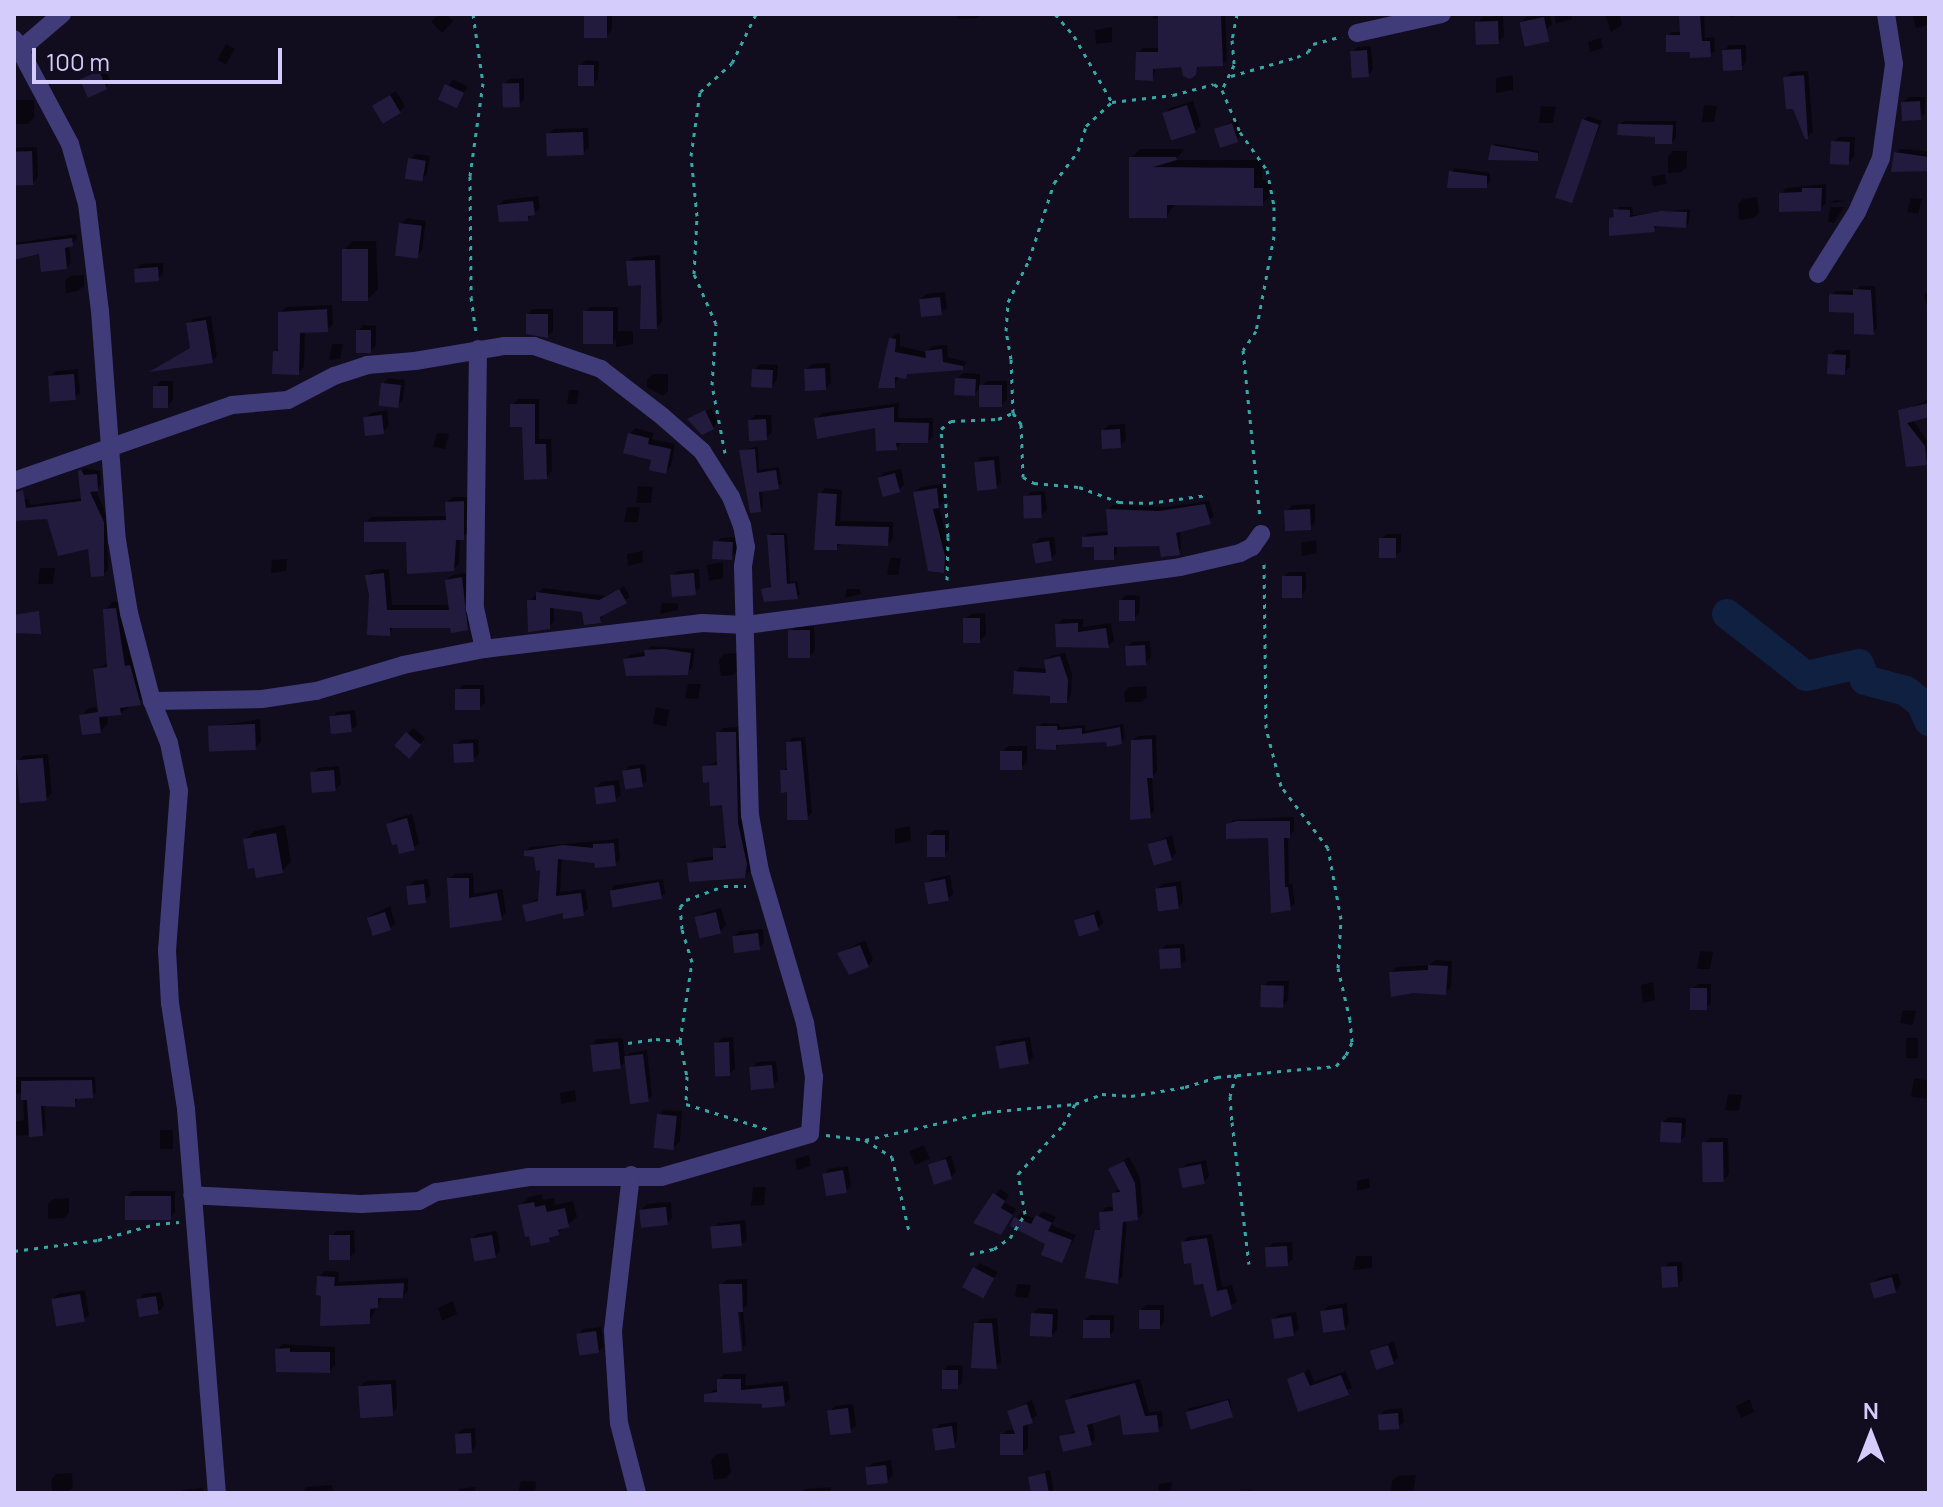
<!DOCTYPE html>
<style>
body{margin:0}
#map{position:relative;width:1943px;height:1507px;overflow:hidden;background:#110d1e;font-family:Manrope,sans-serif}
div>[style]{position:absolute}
.shadow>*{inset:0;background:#0007;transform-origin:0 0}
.river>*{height:30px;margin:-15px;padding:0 15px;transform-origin:15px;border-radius:15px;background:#0f2040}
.building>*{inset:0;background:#231b3d;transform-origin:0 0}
.path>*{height:3px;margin-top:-1.5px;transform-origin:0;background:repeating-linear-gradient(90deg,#35a8a5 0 4px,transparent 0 10px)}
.street>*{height:18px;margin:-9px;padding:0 9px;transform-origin:9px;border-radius:9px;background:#403b79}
span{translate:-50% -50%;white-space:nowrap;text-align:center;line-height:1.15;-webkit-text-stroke:6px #110d1e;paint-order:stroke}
.frame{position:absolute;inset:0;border:16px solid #d4cdfc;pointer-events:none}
.north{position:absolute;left:1831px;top:1395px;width:80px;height:80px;-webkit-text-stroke:6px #110d1e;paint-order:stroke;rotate:0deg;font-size:22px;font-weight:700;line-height:32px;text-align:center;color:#d4cdfc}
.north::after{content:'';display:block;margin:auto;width:28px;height:36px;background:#d4cdfc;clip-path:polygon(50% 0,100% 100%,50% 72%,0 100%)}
.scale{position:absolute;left:32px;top:48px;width:250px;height:36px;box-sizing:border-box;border:4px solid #d4cdfc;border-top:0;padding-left:10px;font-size:24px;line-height:28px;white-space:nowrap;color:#d4cdfc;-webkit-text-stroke:6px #110d1e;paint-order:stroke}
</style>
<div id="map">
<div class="shadow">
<div style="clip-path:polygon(439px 14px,446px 14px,453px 21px,442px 33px,431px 22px)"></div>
<div style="clip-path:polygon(586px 14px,612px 14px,612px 30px,607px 35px)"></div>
<div style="clip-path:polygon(957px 14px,982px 14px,978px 18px,957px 19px)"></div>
<div style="clip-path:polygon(1152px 14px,1225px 14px,1227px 60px,1222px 64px,1199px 67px,1192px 76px,1182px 64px,1157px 66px,1152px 79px,1138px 53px,1142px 48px,1162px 48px,1161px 18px,1153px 19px)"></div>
<div style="clip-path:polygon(1550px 14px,1552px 24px,1546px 30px,1521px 22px,1527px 17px)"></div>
<div style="clip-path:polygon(1554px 14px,1571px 14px,1572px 19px,1556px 24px)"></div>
<div style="clip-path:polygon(1605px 14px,1620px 14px,1622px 25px,1611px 32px)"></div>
<div style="clip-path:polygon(1681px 14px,1704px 14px,1705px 38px,1714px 37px,1715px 51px,1710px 55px,1668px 36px,1672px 32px,1682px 32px)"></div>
<div style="clip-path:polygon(1730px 14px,1749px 14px,1730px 17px)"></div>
<div style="clip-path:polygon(1912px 14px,1929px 14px,1929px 25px,1916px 28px)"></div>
<div style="clip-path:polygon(1503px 16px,1504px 37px,1498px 42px,1477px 23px,1483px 17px)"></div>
<div style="clip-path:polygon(1112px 27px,1112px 42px,1096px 44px,1095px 30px)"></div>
<div style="clip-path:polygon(1601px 38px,1603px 48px,1590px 52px,1588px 42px)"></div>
<div style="left:226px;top:44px;width:10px;height:18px;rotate:29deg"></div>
<div style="clip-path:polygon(1729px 45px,1746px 45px,1746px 62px,1741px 68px,1724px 51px)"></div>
<div style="clip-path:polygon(1371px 46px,1373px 70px,1368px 75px,1352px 52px,1358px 47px)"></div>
<div style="clip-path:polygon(586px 60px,599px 61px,598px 79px,593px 84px,580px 66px)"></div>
<div style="clip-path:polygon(105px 67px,111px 82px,106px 87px,83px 80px)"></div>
<div style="clip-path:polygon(1808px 71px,1813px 132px,1807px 137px,1785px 78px,1791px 72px)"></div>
<div style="clip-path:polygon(1513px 75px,1513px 90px,1496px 93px,1496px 78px)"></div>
<div style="clip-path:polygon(524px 78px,524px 100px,519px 105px,504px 84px,510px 79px)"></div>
<div style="clip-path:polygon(453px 79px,468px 87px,455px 106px,440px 99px)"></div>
<div style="clip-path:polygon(396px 91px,405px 106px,400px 112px,380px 101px)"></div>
<div style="clip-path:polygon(1908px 97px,1925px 97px,1925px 113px,1920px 118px,1903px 103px)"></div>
<div style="clip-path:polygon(14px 100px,34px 100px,34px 118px,28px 124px,14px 124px)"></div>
<div style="clip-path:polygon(1193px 101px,1201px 126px,1195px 131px,1164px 114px,1170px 108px)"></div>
<div style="clip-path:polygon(1704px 105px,1717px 106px,1714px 122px,1702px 122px)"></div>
<div style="clip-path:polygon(1541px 106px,1556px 107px,1553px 123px,1539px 123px)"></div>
<div style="clip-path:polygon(1588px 116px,1602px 121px,1570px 202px,1584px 120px)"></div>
<div style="clip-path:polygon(1237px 119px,1242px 134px,1237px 140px,1216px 129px)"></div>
<div style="clip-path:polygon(1624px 121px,1676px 121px,1676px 138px,1672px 142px,1620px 125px)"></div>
<div style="clip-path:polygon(588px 128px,589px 148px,583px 153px,548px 134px,554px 129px)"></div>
<div style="clip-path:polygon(1839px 137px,1855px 137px,1854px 157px,1848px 163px,1833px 142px)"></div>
<div style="clip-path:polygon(1495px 144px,1539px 151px,1539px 156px,1493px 146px)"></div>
<div style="clip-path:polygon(37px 147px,38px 178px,32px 183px,14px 184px,14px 148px)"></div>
<div style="clip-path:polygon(1140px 149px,1185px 149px,1175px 160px,1262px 160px,1262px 180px,1271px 180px,1271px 195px,1262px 204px,1175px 203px,1167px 216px,1131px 158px)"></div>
<div style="clip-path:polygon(1900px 149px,1929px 151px,1929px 170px,1896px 153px)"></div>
<div style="clip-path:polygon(1673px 151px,1687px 151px,1687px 167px,1681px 172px,1668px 173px,1668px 156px)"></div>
<div style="clip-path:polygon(415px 154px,430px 156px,427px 174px,421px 180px,410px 159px)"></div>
<div style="clip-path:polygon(1455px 168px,1490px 173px,1490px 182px,1486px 186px,1451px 172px)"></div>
<div style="left:1665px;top:174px;width:10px;height:14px;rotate:79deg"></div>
<div style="clip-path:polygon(1826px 184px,1826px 203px,1820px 209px,1781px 194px,1786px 188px)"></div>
<div style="clip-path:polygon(538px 196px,540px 208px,527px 219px,499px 205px,504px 200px)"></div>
<div style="clip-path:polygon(1757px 197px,1759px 213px,1754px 218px,1739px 220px,1738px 205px,1743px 199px)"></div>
<div style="clip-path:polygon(1911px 198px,1922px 199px,1918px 214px,1907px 212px)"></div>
<div style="clip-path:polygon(1834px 200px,1847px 201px,1831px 203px)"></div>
<div style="clip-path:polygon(1831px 203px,1831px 207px,1844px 207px,1834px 223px,1828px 222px)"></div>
<div style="clip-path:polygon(1619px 207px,1632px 207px,1633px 215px,1690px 209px,1689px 222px,1686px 226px,1657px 224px,1654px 230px,1611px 233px,1611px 218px,1624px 218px,1624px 215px,1614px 215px)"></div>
<div style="clip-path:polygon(407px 218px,426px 221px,422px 251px,416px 256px,401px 224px)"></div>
<div style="clip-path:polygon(76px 234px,77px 239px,69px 245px,71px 263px,66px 268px,41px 252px,14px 258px,14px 243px)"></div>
<div style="clip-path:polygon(353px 241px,376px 241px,378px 289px,369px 298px,344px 250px)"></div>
<div style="clip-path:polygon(660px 255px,662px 322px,656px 327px,643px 283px,628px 262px,634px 257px)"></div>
<div style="clip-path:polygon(163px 263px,163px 274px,158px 279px,136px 270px,141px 264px)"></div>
<div style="clip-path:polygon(84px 275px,84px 286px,78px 291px,66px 293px,65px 281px,70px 276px)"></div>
<div style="clip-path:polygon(1860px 286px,1875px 286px,1877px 328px,1873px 333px,1856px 311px,1831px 295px,1836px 291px,1854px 291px)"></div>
<div style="clip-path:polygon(945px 292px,947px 308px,941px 313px,921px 299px,926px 294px)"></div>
<div style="clip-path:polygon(1929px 292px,1929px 315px,1924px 294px)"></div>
<div style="clip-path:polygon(332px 305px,333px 324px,327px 330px,305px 331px,304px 367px,298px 373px,275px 352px,280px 347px,280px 313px,286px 307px)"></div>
<div style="clip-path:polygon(590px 307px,618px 307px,618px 331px,633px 331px,633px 344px,616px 347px,616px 339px,613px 342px,585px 313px)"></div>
<div style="clip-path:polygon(533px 309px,553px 309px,553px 331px,547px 336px,528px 314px)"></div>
<div style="clip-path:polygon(211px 316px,217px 356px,212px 361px,154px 369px,192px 347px,188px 324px,193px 319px)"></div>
<div style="clip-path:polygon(363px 325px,376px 326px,376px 345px,371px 351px,358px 331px)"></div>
<div style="clip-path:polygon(897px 333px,900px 334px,900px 346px,926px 352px,933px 346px,947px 345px,948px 357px,967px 362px,962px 368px,910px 372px,905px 377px,899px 376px,894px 386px,891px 339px)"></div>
<div style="clip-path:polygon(332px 344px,343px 344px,340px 359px,329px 360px)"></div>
<div style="clip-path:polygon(1835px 350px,1850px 350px,1850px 367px,1844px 372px,1830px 355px)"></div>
<div style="clip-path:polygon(830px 363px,831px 383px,825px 389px,806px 369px,812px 364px)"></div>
<div style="clip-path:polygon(760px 364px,778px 365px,777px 380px,772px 386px,754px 370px)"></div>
<div style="clip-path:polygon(78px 369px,80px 392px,75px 398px,50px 376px,56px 371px)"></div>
<div style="clip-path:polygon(963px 373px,980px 374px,980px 388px,987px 381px,1007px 381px,1007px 399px,1002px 405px,981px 387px,974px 394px,957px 379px)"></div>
<div style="clip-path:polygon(653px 374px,668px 374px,668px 391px,663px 396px,647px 387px,647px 379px)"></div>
<div style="clip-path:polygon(388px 378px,405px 380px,403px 400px,397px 406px,383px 384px)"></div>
<div style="clip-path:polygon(160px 381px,173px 381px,173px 400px,168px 406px,155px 387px)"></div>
<div style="clip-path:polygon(569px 390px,579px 390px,577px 404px,567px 404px)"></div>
<div style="clip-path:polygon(1929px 396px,1929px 417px,1913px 420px,1929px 444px,1929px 463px,1907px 465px,1900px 411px,1924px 402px)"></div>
<div style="clip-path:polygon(518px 399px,539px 399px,539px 439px,551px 439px,552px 471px,546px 477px,512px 405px)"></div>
<div style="clip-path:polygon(899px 403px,898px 418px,933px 418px,933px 436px,928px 441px,901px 443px,896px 448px,877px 426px,816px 419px,822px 413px)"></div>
<div style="clip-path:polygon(712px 408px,718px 422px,713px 428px,690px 419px)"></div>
<div style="clip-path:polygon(387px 410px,389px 426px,383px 432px,365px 418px,371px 413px)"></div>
<div style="clip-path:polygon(755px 415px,771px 415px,772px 432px,767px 438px,750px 421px)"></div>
<div style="clip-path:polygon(1125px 424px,1126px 440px,1120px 446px,1103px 431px,1108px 425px)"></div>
<div style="clip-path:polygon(635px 428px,654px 433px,652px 439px,675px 444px,671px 466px,666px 471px,630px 434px)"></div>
<div style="clip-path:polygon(437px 433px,449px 434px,445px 449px,433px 447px)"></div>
<div style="clip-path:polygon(758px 446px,759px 470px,779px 467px,782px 484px,762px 489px,763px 507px,760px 510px,741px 451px)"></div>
<div style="clip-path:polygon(999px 456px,1001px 482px,996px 487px,976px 463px,981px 457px)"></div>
<div style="clip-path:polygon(84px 468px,100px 471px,101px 485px,96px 490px,107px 517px,108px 570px,103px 574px,90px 546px,49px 516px,14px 519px,14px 500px,29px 499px,30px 505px,83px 498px,81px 472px)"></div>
<div style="clip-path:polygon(901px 469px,904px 484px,899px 490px,879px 478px,885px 472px)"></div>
<div style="clip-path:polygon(942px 484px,944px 501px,939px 506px,950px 550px,948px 565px,943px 571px,915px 492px,921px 487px)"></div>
<div style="clip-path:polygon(638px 486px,653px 487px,651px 503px,636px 503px)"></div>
<div style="clip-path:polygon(825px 488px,842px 490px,840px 521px,893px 522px,893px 538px,888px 544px,842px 542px,836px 548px,820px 494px)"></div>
<div style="clip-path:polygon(1045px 491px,1047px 510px,1041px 516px,1025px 497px,1031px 492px)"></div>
<div style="clip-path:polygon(452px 497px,469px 497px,468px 533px,460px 538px,459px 564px,453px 569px,407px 540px,366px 523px,371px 517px,447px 516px,447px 503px)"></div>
<div style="clip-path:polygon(1209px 501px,1214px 517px,1180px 530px,1181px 549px,1177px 553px,1160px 544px,1117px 545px,1117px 553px,1113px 558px,1084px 538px,1088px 534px,1110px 531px,1108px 510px,1113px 505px,1165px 507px)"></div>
<div style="clip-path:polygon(1315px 504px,1315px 522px,1310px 528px,1287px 511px,1292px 505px)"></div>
<div style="clip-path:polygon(627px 507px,640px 507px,638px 522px,624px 522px)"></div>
<div style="clip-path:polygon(772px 533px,787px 533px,790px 582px,797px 581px,800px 594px,797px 597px,763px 590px,773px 585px,769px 536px)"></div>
<div style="clip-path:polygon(1387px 534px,1401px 534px,1401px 551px,1395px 556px,1381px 539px)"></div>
<div style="clip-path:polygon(737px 537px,737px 552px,731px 558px,715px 543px,721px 538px)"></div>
<div style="clip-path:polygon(1054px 537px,1056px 553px,1051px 559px,1034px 544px,1039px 538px)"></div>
<div style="clip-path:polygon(1316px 540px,1317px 553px,1302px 556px,1301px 543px)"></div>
<div style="clip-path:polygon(642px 551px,643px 562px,628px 566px,627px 554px)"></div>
<div style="clip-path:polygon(890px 558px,901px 558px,898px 575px,887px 575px)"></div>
<div style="clip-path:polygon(287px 559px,286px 571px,271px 573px,272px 560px)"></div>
<div style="clip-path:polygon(723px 562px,723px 578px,709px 581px,707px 565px)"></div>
<div style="clip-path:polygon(40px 568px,55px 568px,53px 584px,38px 584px)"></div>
<div style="clip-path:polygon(389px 569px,392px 605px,450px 605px,447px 580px,452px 575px,467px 573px,472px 622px,467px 628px,394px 626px,389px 634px,367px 576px,373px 570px)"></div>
<div style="clip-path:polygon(699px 569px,700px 587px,695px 593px,672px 576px,678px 571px)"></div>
<div style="clip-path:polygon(1289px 572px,1306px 572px,1306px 590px,1301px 596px,1284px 577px)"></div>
<div style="clip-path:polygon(14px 577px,16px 627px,14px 629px)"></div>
<div style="clip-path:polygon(624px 586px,630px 597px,604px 613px,600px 621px,583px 610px,554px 606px,554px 622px,549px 627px,529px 601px,543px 588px,605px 596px)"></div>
<div style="clip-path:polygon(847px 589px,860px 589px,861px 594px,845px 598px)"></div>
<div style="clip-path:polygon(1126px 595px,1140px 596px,1139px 614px,1133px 620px,1121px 600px)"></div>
<div style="clip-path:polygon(112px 602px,123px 602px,147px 696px,120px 713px,107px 714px,108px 724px,100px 731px,82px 715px,89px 708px,99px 707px,95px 670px,109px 662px,105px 610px)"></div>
<div style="clip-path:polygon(662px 603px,678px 603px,678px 610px,660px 614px)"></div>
<div style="clip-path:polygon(985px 613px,986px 635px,981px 640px,965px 619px,971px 614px)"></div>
<div style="clip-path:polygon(1063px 619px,1083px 619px,1083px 627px,1111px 623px,1114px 640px,1108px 646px,1092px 648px,1057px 625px)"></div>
<div style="clip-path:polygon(814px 626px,815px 650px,810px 656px,791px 632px,796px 627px)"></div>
<div style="clip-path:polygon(1150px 641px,1151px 657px,1145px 663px,1127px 647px,1132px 642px)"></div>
<div style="clip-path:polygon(651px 646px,695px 649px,692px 668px,687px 673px,625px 660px,630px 655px,646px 652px)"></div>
<div style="clip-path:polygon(738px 653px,739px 669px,733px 675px,721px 676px,719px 660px,724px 654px)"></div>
<div style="clip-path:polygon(1065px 653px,1072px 675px,1071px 696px,1067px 701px,1016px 672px,1020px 667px,1048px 669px,1046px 660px,1051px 656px)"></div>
<div style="clip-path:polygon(688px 684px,701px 684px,698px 699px,685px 698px)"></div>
<div style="clip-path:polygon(462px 685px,484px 685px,485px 703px,479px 708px,457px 691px)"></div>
<div style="clip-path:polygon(1146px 686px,1147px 697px,1142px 702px,1125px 702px,1124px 692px,1129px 687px)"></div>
<div style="left:656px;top:707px;width:14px;height:17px;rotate:12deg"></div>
<div style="clip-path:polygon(355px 710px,357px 725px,351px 730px,332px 718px,337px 712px)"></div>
<div style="clip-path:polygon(260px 719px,261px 742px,255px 748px,211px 731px,217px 726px)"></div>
<div style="clip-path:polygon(1042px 723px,1060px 724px,1060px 727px,1085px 725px,1085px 731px,1123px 724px,1125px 738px,1121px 742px,1107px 740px,1060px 743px,1056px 748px,1038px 727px)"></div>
<div style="clip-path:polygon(740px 727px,751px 858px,750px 871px,745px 876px,689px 864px,694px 859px,715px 856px,715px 849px,728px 844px,724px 803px,704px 767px,719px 761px,718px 733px,723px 728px)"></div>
<div style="left:413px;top:728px;width:16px;height:24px;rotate:40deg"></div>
<div style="clip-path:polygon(1156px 735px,1157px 771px,1152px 777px,1154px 811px,1150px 816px,1133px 740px,1138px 736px)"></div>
<div style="clip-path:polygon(805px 737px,812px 813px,807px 818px,782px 771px,789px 766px,788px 743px,792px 738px)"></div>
<div style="clip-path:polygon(478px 739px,479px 754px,473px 760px,456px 745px,461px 740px)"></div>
<div style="clip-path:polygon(1008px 746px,1027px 746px,1027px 762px,1021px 768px,1002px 752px)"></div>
<div style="clip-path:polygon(48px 754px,52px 793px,46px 799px,18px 762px,23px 756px)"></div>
<div style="clip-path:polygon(645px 764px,647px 780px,642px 785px,624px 772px,629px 766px)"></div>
<div style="clip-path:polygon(339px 766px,341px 784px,335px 790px,312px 774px,318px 768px)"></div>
<div style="clip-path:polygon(619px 780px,621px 795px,615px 800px,596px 788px,601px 782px)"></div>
<div style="clip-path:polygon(412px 814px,419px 843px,414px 848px,388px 824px,394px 819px)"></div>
<div style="clip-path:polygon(1294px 817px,1294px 831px,1288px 837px,1289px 884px,1292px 883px,1295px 904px,1290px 908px,1270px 836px,1228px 825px,1233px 820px)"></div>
<div style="clip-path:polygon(285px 825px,291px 862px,282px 871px,245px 840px,254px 831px)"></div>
<div style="clip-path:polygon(910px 826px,911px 841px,895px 844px,895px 829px)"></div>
<div style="clip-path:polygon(934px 830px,949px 830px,949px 849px,944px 855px,929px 836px)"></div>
<div style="clip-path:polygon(1172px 835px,1176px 853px,1171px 859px,1150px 845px)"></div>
<div style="clip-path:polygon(618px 839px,620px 859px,615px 864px,562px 858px,560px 892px,585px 889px,588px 909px,583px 914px,525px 905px,540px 898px,542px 868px,536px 855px,526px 852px,530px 847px)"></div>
<div style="clip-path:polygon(473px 873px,474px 894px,502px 889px,506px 912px,501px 918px,452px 926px,449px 879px,455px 874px)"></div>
<div style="clip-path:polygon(950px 875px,953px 894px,948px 899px,926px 884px,932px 879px)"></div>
<div style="clip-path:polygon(428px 879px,431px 895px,425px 901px,408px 887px,414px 881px)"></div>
<div style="clip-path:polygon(663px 879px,665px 893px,661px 897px,611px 890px,615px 885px)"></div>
<div style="clip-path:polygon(1181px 881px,1183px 902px,1178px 908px,1157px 889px,1163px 884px)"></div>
<div style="clip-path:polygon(390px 906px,395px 923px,390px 929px,368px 917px)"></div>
<div style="clip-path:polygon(721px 908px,726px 925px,720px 931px,698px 918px,703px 913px)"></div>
<div style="clip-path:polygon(1099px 910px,1103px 923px,1098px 928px,1076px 920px)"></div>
<div style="clip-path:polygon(763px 929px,764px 942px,759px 948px,734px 936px,740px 931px)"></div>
<div style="clip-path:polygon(865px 940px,873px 960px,868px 966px,839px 953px)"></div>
<div style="clip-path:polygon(1184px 944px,1186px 960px,1180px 966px,1161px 950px,1166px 945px)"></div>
<div style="clip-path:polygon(1700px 951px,1713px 952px,1710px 969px,1697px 969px)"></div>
<div style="clip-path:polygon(1435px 960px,1452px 961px,1451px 987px,1445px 993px,1391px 973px,1397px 967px,1430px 965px)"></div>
<div style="clip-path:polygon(1269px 981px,1289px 981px,1288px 1000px,1283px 1005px,1263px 986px)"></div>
<div style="clip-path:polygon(1653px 982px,1655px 1000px,1643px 1003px,1641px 985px)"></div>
<div style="clip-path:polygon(1698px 984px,1711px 984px,1711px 1003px,1706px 1008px,1692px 989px)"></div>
<div style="clip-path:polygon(1903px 1010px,1916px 1011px,1913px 1025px,1900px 1023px)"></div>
<div style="clip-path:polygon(733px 1037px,735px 1069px,729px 1074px,716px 1044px,722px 1038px)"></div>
<div style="clip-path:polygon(1030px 1037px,1033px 1057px,1028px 1063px,997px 1047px,1002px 1041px)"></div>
<div style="clip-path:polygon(623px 1038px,625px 1058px,630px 1053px,647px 1050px,652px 1096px,648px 1100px,626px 1061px,620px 1067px,592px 1045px,597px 1039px)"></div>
<div style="left:1906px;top:1038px;width:12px;height:20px"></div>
<div style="clip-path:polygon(776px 1061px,778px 1080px,773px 1086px,752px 1068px,757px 1062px)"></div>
<div style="clip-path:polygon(14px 1077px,95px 1077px,96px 1093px,78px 1097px,74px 1105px,44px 1104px,46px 1130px,42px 1134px,14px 1136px,14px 1122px,24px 1120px,23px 1093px,14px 1094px)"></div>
<div style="clip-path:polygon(1914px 1078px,1929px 1081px,1929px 1099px,1911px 1097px)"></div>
<div style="clip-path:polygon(575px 1090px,576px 1101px,561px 1104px,560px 1093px)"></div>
<div style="clip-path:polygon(1728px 1094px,1742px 1095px,1739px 1111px,1725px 1110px)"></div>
<div style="clip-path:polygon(664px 1110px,682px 1111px,680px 1141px,675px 1147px,659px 1115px)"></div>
<div style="clip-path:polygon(1669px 1117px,1686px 1118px,1685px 1136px,1679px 1142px,1663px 1122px)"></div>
<div style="left:160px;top:1130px;width:13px;height:19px"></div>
<div style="clip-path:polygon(1710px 1138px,1728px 1138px,1729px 1174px,1723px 1180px,1704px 1144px)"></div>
<div style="left:924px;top:1145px;width:15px;height:16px;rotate:67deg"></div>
<div style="clip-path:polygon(809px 1155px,811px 1166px,797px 1170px,795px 1159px)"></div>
<div style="clip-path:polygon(951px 1155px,956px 1172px,951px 1177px,930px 1166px)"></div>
<div style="clip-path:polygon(1129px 1157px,1140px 1178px,1143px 1213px,1137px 1219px,1127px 1219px,1122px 1277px,1117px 1282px,1097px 1231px,1102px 1226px,1101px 1213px,1106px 1207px,1115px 1207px,1114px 1193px,1120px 1188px,1110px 1169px)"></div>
<div style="clip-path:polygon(1206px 1160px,1209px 1176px,1204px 1182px,1181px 1169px,1186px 1164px)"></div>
<div style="clip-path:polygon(848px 1166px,851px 1186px,846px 1191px,824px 1175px,829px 1169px)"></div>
<div style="clip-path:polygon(1369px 1178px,1370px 1188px,1357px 1191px,1357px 1181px)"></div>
<div style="clip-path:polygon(753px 1187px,766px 1187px,764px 1205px,751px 1206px)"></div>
<div style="clip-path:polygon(1000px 1189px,1009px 1195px,1004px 1202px,1016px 1209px,1006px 1227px,990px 1225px,986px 1229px,976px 1222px)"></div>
<div style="clip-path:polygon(132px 1191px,175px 1191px,175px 1212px,170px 1218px,127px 1197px)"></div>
<div style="clip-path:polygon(542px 1194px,543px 1200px,554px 1198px,555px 1205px,573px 1201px,577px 1217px,549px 1240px,520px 1206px,529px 1197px)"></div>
<div style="clip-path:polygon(69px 1198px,69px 1213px,64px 1218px,48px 1219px,48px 1204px,54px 1199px)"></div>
<div style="clip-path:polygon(671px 1202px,672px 1218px,667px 1224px,641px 1210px,647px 1204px)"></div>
<div style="clip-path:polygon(1043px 1211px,1056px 1217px,1051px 1225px,1076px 1235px,1062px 1261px,1048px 1243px,1016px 1218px,1021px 1213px,1036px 1219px)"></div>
<div style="clip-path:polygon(745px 1220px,747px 1239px,742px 1244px,713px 1229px,718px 1223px)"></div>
<div style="clip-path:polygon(354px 1230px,355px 1253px,349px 1258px,331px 1237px,336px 1231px)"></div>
<div style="clip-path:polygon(497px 1231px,500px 1251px,495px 1257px,472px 1240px,477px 1234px)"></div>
<div style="clip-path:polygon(1212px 1234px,1222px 1287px,1232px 1285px,1237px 1302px,1213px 1315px,1205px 1282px,1183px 1243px,1188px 1237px)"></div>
<div style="clip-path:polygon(1292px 1242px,1293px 1259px,1287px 1264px,1268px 1248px,1273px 1243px)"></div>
<div style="clip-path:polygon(1356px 1256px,1372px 1256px,1372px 1268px,1353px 1270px)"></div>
<div style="clip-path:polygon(1669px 1262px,1682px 1262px,1683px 1280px,1677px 1285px,1664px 1268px)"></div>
<div style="clip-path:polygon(980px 1263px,998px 1272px,982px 1296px,975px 1268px)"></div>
<div style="clip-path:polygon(325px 1271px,339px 1272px,338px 1282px,408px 1278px,408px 1291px,403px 1296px,383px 1296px,369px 1322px,323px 1294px,319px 1277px)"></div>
<div style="clip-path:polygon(1898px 1273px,1901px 1285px,1895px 1291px,1872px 1283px,1878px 1278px)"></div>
<div style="clip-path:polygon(747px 1279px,747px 1305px,743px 1309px,746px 1344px,743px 1347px,739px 1302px,735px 1303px,739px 1347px,743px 1347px,725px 1351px,721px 1285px,726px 1280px)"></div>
<div style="clip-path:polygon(1017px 1284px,1031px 1285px,1028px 1298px,1015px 1297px)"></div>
<div style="clip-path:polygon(85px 1290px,89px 1315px,84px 1320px,53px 1299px,58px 1294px)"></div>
<div style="clip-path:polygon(161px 1292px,164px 1306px,158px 1312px,139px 1300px,144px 1294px)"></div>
<div style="clip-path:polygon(453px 1301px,457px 1314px,442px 1321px,438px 1308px)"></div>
<div style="clip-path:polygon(1347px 1303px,1349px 1323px,1344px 1329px,1322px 1311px,1328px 1306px)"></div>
<div style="clip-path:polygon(1146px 1305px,1164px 1305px,1164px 1322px,1159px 1328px,1141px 1310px)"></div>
<div style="clip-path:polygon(1038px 1308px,1058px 1309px,1057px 1330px,1052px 1335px,1033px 1314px)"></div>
<div style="clip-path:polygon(1296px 1312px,1299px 1329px,1293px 1334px,1273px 1320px,1278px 1315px)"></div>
<div style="clip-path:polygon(1090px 1315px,1114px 1315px,1114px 1331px,1109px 1336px,1085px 1320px)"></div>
<div style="clip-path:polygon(997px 1318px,1001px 1362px,996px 1367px,976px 1324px,981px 1319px)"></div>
<div style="clip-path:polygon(601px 1327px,604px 1346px,599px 1351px,578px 1335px,583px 1329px)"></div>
<div style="clip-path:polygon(1394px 1341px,1398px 1357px,1393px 1363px,1373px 1350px)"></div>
<div style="clip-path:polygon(282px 1344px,335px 1347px,335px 1365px,330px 1371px,277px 1350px)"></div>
<div style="clip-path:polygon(949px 1365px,963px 1366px,962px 1383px,956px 1388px,944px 1370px)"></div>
<div style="clip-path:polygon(1309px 1369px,1314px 1382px,1346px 1371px,1352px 1388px,1300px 1410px,1289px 1379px)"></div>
<div style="clip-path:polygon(724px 1374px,746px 1374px,745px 1386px,788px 1381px,790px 1399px,784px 1404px,706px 1394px,719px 1388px,719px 1380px)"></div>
<div style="clip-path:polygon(1140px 1379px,1149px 1412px,1162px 1411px,1163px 1426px,1158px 1430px,1121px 1413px,1092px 1421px,1095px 1439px,1091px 1443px,1062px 1437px,1076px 1430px,1067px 1400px,1072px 1395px)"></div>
<div style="clip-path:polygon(396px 1380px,397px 1408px,392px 1414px,360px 1386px,366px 1381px)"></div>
<div style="clip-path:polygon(1230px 1399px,1232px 1415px,1187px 1410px,1189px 1408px)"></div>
<div style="clip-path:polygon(1750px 1399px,1754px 1412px,1741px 1418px,1736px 1406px)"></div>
<div style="clip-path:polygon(1032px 1400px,1037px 1415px,1028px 1422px,1028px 1448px,1022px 1453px,1002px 1435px,1008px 1430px,1015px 1430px,1009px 1412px)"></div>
<div style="clip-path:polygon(853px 1404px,856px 1425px,850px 1431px,829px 1412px,835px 1406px)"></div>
<div style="clip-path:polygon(1402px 1408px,1404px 1422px,1398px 1427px,1380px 1415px,1385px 1410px)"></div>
<div style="clip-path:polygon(957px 1422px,957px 1441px,951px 1447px,934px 1430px,940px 1424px)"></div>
<div style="clip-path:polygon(475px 1428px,476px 1446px,471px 1451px,457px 1434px,462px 1429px)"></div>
<div style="clip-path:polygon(728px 1453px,731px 1472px,726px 1478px,714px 1480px,711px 1460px,717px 1454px)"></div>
<div style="clip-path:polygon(891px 1460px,893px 1475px,888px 1481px,867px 1468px,873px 1463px)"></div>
<div style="clip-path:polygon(1050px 1470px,1054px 1493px,1033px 1493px,1030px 1478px)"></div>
<div style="clip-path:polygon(72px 1473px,73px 1487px,68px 1493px,52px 1493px,51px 1480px,56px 1474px)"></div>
<div style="clip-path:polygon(1416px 1475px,1413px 1493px,1391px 1493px,1392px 1481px,1398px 1476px)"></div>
<div style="clip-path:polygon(521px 1481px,536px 1482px,535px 1493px,518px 1493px)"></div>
<div style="clip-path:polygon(1172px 1482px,1171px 1493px,1158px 1493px,1159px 1484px)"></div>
<div style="clip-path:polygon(332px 1485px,333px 1493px,301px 1493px,307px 1487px)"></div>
<div style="clip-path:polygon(475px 1487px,476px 1493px,457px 1493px,459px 1489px)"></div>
<div style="clip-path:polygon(831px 1487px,831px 1493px,801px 1493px,805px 1489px)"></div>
<div style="clip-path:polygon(203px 1488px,204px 1493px,180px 1493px,183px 1490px)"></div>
<div style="clip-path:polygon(1252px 1490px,1252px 1493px,1237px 1493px,1239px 1491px)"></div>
</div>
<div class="river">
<div style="left:1727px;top:614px;width:100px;rotate:38.1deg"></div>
<div style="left:1806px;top:676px;width:54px;rotate:-12.8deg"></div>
<div style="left:1859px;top:664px;width:17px;rotate:69deg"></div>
<div style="left:1865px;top:680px;width:42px;rotate:15deg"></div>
<div style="left:1906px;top:691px;width:19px;rotate:39deg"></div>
<div style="left:1921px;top:703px;width:20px;rotate:66deg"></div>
</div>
<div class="building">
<div style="left:584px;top:14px;width:23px;height:24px"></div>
<div style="clip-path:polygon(1158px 14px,1221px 14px,1223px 66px,1197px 67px,1196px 75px,1190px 79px,1183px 76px,1181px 67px,1153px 69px,1153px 81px,1135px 80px,1136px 52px,1158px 52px)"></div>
<div style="clip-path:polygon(1679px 14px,1700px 14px,1702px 41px,1710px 41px,1711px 57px,1690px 58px,1690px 52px,1666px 52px,1666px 35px,1680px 35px)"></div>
<div style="left:1544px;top:17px;width:25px;height:25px;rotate:78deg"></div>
<div style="left:1498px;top:21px;width:23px;height:23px;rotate:88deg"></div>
<div style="left:1741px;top:49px;width:21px;height:19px;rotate:87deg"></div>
<div style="left:1367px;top:50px;width:27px;height:17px;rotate:86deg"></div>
<div style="left:578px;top:65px;width:16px;height:21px"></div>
<div style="left:99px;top:71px;width:20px;height:21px;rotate:66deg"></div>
<div style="clip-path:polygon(1804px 75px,1808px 139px,1805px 139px,1793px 109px,1786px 109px,1783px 77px)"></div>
<div style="left:519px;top:83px;width:24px;height:17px;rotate:88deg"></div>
<div style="left:445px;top:84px;width:21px;height:17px;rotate:25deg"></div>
<div style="left:390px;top:95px;width:21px;height:21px;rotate:59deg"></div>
<div style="left:1920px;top:101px;width:19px;height:19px;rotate:87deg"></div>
<div style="left:1187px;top:105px;width:29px;height:26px;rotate:72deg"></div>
<div style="left:1582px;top:119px;width:18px;height:83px;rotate:19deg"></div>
<div style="left:1232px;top:123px;width:20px;height:19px;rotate:72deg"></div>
<div style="clip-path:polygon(1618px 124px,1673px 125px,1672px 144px,1655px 144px,1655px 137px,1617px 135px)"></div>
<div style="left:583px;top:132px;width:23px;height:37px;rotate:88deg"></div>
<div style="left:1831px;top:141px;width:19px;height:23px;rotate:3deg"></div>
<div style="clip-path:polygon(1491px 145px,1538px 153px,1538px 161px,1488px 160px)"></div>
<div style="left:32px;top:151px;width:34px;height:18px;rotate:88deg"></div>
<div style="clip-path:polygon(1894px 152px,1929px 157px,1929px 171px,1891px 172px)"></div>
<div style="clip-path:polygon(1129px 157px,1176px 157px,1177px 160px,1153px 167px,1254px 168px,1254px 188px,1263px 188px,1263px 206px,1167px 205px,1167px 218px,1129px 218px)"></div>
<div style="left:408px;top:158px;width:18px;height:21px;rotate:9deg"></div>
<div style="clip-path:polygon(1449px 171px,1487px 176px,1487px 188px,1447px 188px)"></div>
<div style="clip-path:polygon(1802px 188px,1822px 188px,1821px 211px,1779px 212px,1779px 193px,1802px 192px)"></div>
<div style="clip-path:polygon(533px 201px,535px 215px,528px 216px,528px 221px,499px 222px,497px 205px)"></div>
<div style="clip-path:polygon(1613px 209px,1630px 210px,1630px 217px,1661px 211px,1687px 212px,1686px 228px,1654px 226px,1655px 232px,1609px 236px,1609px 218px,1614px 217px)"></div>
<div style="left:399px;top:223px;width:23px;height:33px;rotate:7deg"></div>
<div style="clip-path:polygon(72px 238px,73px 246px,65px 248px,67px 269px,41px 272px,39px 254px,14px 260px,14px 245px)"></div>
<div style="left:342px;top:249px;width:26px;height:52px"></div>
<div style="clip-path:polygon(655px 260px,657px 329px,640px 329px,641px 285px,628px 286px,626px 261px)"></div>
<div style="left:158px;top:267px;width:14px;height:24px;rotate:86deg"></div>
<div style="clip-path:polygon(1853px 289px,1871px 290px,1874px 335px,1854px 334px,1854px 313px,1829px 312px,1829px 294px,1853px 295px)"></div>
<div style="left:940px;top:297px;width:18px;height:21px;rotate:84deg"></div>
<div style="clip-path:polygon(327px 309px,328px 332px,300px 333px,299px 375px,272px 374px,273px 351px,278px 351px,278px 312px)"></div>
<div style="left:613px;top:311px;width:33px;height:30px;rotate:90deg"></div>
<div style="clip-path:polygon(526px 314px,548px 314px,548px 338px,526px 334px)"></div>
<div style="clip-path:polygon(206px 320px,213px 363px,149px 372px,190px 348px,186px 323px)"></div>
<div style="left:356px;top:330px;width:15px;height:23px"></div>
<div style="clip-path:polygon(889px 338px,896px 339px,895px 352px,926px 358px,925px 351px,942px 349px,943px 362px,963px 366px,963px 370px,907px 374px,906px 379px,895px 377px,895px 388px,878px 388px)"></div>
<div style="left:1828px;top:354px;width:18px;height:20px;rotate:3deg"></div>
<div style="left:825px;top:368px;width:22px;height:21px;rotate:87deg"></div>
<div style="left:752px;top:369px;width:21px;height:18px;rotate:3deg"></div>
<div style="left:74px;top:374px;width:26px;height:26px;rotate:86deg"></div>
<div style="left:955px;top:378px;width:21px;height:17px;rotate:3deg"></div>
<div style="left:381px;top:383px;width:20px;height:23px;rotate:6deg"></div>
<div style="left:1002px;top:385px;width:22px;height:23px;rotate:90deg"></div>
<div style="left:153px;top:386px;width:15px;height:22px"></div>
<div style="clip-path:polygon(1929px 403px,1929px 417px,1907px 423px,1925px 446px,1927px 465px,1906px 467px,1898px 410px)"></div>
<div style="clip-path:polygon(510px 404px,535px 404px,535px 444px,546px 444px,547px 479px,524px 480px,522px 427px,510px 427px)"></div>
<div style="clip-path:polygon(894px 407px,894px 422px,929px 423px,928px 443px,896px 443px,897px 450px,876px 451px,875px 428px,817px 439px,814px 418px)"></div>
<div style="clip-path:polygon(705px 410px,714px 429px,702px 435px,687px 419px)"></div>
<div style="left:382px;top:415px;width:19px;height:19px;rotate:84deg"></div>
<div style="left:766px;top:419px;width:21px;height:18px;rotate:87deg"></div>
<div style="left:1120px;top:429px;width:19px;height:19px;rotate:87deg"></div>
<div style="clip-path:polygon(628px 433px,649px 438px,648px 444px,671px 449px,666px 474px,649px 470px,651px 460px,623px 453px)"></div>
<div style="clip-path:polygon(755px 449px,757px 473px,776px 470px,779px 489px,759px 492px,761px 512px,750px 513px,739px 450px)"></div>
<div style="left:994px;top:460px;width:29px;height:20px;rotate:84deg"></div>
<div style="clip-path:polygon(81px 470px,84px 475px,97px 474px,98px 491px,90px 492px,104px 522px,104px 576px,91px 577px,88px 549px,58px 556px,47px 519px,14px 521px,14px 493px,23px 490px,26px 508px,81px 501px,78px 471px)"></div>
<div style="left:895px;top:473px;width:20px;height:18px;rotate:75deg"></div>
<div style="clip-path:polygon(937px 488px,939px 508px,933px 509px,945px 556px,944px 573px,928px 571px,913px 492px)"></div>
<div style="clip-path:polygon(818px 493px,837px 494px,835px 526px,889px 527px,888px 546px,837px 544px,837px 550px,814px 550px)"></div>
<div style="left:1041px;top:495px;width:23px;height:18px;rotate:88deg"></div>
<div style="clip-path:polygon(464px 501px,464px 540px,456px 540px,454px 571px,407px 574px,406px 542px,364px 542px,364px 522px,446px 520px,445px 502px)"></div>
<div style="clip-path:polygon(1205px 504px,1211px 524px,1176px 533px,1180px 555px,1161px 557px,1159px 546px,1114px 547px,1114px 560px,1094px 560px,1094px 547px,1082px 547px,1082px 537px,1108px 535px,1106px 509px,1159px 511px)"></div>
<div style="left:1310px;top:509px;width:21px;height:26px;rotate:87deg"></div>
<div style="clip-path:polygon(767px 535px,784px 535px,787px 584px,795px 583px,798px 599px,764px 602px,761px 589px,771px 587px)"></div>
<div style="left:1379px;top:538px;width:17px;height:20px"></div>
<div style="left:1049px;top:541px;width:20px;height:17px;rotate:81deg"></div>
<div style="left:733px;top:542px;width:18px;height:20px;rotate:93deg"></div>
<div style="clip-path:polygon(384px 573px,387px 610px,449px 610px,445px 580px,462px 577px,468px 630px,451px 633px,450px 628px,390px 628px,390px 636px,367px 635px,369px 595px,365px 575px)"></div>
<div style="left:694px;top:573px;width:22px;height:24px;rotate:85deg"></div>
<div style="left:1282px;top:576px;width:20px;height:22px"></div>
<div style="clip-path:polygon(619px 589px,627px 603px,600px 617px,601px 623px,584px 625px,582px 612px,550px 608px,550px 629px,528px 632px,527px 600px,536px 600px,536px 592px,599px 600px)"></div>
<div style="left:1119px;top:600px;width:16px;height:21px"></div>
<div style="clip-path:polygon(116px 608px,125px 666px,130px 665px,141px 705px,120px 708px,121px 715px,99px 717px,101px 733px,82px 735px,79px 715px,98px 712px,93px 669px,107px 667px,103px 609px)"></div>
<div style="clip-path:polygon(39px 611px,41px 634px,15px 633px,14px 615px)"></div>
<div style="left:963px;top:618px;width:17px;height:25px"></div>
<div style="clip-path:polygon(1078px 623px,1078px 632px,1106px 628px,1109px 648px,1056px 647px,1055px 624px)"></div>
<div style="left:810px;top:630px;width:28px;height:22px;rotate:90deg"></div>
<div style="left:1145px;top:645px;width:20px;height:20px;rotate:87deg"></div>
<div style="clip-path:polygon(664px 649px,691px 653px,688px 675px,626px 676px,623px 659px,645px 656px,644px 650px)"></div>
<div style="clip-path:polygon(1060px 656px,1068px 680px,1067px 703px,1050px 703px,1050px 696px,1013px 694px,1014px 671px,1046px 673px,1044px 660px)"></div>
<div style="left:480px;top:689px;width:21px;height:25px;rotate:90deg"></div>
<div style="left:350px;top:714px;width:18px;height:21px;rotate:84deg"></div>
<div style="left:255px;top:724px;width:26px;height:47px;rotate:88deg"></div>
<div style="clip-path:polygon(1036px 726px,1057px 726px,1057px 730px,1082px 728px,1082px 734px,1120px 727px,1122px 744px,1107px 747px,1106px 742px,1056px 745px,1056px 750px,1036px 749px)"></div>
<div style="left:406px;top:732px;width:20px;height:18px;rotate:41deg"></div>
<div style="clip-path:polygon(716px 732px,736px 732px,738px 823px,747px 864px,745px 878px,689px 882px,687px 863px,713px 860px,713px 848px,726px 848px,722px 805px,710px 806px,709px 782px,703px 783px,702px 766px,717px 765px)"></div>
<div style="clip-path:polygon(1152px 739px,1153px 778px,1147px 778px,1151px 818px,1130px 820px,1131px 740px)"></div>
<div style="clip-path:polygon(801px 741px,808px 820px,787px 820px,787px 792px,781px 793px,780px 770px,787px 770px,786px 742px)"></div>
<div style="left:473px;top:743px;width:19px;height:20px;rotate:87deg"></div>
<div style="left:1000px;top:751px;width:22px;height:19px"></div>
<div style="left:43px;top:758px;width:43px;height:27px;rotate:85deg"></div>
<div style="left:640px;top:768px;width:19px;height:18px;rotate:81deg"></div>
<div style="left:334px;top:770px;width:21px;height:24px;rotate:85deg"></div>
<div style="left:614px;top:785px;width:17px;height:20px;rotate:83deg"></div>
<div style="clip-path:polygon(407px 818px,415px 850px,399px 854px,397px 844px,392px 845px,386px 824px)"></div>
<div style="clip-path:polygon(1237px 821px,1290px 821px,1290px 838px,1284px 838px,1285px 887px,1288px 887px,1291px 910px,1271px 913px,1268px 838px,1226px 839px,1226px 824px)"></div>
<div style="clip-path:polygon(276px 833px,283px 873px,256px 878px,254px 868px,248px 869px,243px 839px)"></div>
<div style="left:927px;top:835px;width:18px;height:22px"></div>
<div style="left:1166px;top:839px;width:22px;height:19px;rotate:74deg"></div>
<div style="clip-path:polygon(614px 843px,616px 866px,595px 868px,594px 863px,558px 859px,556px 896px,581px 893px,584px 916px,563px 919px,563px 913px,526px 922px,522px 905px,538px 901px,540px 870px,536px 871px,534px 857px,524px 856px,524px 851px,563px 845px,593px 848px,593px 844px)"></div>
<div style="clip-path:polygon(447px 878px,469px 878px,469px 898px,497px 893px,502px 920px,450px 928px)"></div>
<div style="left:945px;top:879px;width:22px;height:21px;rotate:80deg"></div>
<div style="left:659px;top:882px;width:17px;height:50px;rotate:80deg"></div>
<div style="left:424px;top:884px;width:19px;height:18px;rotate:84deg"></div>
<div style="left:1176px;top:886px;width:23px;height:21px;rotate:83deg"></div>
<div style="left:385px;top:912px;width:19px;height:19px;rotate:72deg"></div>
<div style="left:716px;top:912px;width:22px;height:22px;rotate:77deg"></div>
<div style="left:1094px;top:914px;width:17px;height:21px;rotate:73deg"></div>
<div style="left:758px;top:933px;width:17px;height:26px;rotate:83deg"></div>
<div style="clip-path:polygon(860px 945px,869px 967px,849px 975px,837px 953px)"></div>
<div style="left:1180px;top:948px;width:20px;height:21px;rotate:87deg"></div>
<div style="clip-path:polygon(1428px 965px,1448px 966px,1446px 995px,1413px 993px,1391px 997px,1389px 972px,1428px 970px)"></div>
<div style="left:1261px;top:985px;width:23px;height:22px;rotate:2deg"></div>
<div style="left:1690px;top:988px;width:17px;height:22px"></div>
<div style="left:1025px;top:1041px;width:23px;height:30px;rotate:80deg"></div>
<div style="left:618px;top:1042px;width:27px;height:28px;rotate:84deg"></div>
<div style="left:729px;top:1042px;width:34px;height:15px;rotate:88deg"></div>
<div style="left:643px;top:1054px;width:48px;height:19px;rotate:83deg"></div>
<div style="left:772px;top:1065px;width:23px;height:23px;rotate:85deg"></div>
<div style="clip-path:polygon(92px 1080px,93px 1098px,75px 1099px,75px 1107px,41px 1106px,43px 1136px,29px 1137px,27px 1100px,21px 1100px,21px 1081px)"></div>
<div style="left:657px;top:1114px;width:20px;height:34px;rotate:6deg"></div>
<div style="left:1661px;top:1122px;width:21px;height:20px;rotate:3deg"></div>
<div style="left:1723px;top:1142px;width:40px;height:21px;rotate:89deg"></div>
<div style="left:946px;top:1159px;width:21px;height:19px;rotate:73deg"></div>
<div style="clip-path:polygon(1124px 1161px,1135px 1183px,1138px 1220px,1123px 1222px,1118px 1284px,1085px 1278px,1095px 1230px,1100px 1230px,1099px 1212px,1113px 1211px,1112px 1193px,1120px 1192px,1108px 1169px)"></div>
<div style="left:1201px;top:1164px;width:20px;height:23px;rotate:79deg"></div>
<div style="left:843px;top:1170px;width:23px;height:21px;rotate:80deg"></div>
<div style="clip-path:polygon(993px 1193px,1005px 1201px,1001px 1208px,1013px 1215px,1001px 1235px,973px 1223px)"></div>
<div style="left:125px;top:1196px;width:46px;height:24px"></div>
<div style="clip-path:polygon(534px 1202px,535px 1207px,545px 1205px,547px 1212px,565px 1208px,569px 1227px,558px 1230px,559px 1235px,549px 1238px,550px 1242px,531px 1246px,529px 1236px,525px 1237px,518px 1205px)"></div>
<div style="left:666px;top:1207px;width:18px;height:27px;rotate:84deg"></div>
<div style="clip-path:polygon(1036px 1215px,1052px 1223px,1048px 1231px,1072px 1240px,1062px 1263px,1041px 1255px,1045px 1244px,1010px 1226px,1014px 1217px,1031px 1224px)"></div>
<div style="left:740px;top:1224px;width:22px;height:30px;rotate:85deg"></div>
<div style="left:350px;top:1235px;width:25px;height:21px;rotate:90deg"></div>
<div style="left:492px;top:1235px;width:23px;height:22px;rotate:80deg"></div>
<div style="clip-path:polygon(1207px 1238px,1217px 1291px,1227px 1289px,1232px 1309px,1211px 1317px,1203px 1284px,1194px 1285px,1191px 1263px,1184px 1264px,1181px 1242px)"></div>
<div style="left:1287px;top:1246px;width:20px;height:22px;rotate:87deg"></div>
<div style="left:1677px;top:1266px;width:21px;height:16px;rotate:87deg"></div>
<div style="left:973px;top:1267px;width:24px;height:23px;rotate:28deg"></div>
<div style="clip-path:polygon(317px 1276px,335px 1277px,334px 1286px,404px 1283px,403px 1298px,378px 1298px,378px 1308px,370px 1309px,370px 1324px,320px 1326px,321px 1296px,316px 1295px)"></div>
<div style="left:1892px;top:1277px;width:16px;height:23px;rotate:75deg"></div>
<div style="clip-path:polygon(719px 1284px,742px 1284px,743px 1312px,738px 1312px,742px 1351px,723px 1353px)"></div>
<div style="left:80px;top:1294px;width:28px;height:29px;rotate:80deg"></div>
<div style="left:156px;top:1296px;width:18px;height:20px;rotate:81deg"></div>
<div style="left:1342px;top:1308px;width:22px;height:22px;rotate:82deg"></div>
<div style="left:1139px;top:1310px;width:21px;height:19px"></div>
<div style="left:1031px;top:1313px;width:22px;height:23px;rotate:3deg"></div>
<div style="left:1291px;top:1316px;width:20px;height:20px;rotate:81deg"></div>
<div style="left:1083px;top:1320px;width:27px;height:18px"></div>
<div style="clip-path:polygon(974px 1323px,992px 1323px,997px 1369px,971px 1368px)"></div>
<div style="left:596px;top:1331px;width:22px;height:20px;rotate:82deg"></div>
<div style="left:1388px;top:1345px;width:20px;height:19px;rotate:72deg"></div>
<div style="clip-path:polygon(290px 1348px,290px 1352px,330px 1352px,330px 1373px,276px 1372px,275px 1349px)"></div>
<div style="left:942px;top:1370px;width:16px;height:19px"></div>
<div style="clip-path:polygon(1304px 1372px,1310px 1386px,1341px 1375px,1349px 1395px,1298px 1412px,1287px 1379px)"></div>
<div style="clip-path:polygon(717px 1379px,741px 1379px,741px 1390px,783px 1386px,785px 1406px,762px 1408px,762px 1404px,704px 1402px,704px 1394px,717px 1392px)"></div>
<div style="clip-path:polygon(1135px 1383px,1145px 1416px,1157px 1415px,1159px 1432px,1123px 1435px,1120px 1415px,1087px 1425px,1092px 1445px,1063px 1452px,1059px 1436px,1075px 1433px,1065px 1400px)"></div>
<div style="left:391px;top:1384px;width:32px;height:33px;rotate:86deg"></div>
<div style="left:1228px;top:1400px;width:18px;height:44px;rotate:74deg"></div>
<div style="clip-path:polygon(1027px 1404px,1033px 1423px,1023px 1426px,1023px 1455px,1000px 1455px,1000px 1434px,1015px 1434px,1007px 1411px)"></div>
<div style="left:848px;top:1408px;width:25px;height:21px;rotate:83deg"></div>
<div style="left:1398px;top:1413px;width:16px;height:20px;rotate:86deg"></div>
<div style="left:952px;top:1426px;width:22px;height:20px;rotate:82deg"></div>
<div style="left:471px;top:1433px;width:20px;height:16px;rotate:87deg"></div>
<div style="left:886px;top:1465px;width:18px;height:21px;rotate:84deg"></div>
<div style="clip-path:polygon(1045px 1473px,1049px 1493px,1031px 1493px,1028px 1477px)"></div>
</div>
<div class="path">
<div style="left:473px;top:14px;width:70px;rotate:81.8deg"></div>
<div style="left:483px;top:83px;width:94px;rotate:98deg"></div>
<div style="left:470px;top:176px;width:121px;rotate:89.5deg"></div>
<div style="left:471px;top:297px;width:36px;rotate:82deg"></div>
<div style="left:1055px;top:14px;width:29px;rotate:49deg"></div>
<div style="left:1074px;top:36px;width:76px;rotate:60.1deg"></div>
<div style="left:1112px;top:102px;width:61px;rotate:-6.5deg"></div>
<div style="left:1173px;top:95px;width:42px;rotate:-15deg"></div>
<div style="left:1214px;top:84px;width:10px;rotate:37deg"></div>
<div style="left:1237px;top:14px;width:26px;rotate:101deg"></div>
<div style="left:1232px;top:40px;width:25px;rotate:85deg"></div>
<div style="left:1234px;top:65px;width:28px;rotate:116deg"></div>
<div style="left:1222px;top:90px;width:46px;rotate:66.8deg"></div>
<div style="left:1240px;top:132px;width:47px;rotate:54.6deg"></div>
<div style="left:1267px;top:170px;width:38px;rotate:79deg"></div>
<div style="left:1274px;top:207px;width:29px;rotate:90deg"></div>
<div style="left:1274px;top:236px;width:97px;rotate:100.7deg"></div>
<div style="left:1256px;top:331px;width:23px;rotate:124deg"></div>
<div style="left:1243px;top:350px;width:167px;rotate:84.2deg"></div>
<div style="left:1231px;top:76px;width:69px;rotate:-16.1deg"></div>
<div style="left:1297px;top:57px;width:12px;rotate:-24deg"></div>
<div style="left:1308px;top:52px;width:9px;rotate:-58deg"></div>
<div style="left:1313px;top:44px;width:30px;rotate:-15deg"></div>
<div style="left:1013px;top:413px;width:14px;rotate:54deg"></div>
<div style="left:1021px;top:424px;width:53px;rotate:87.8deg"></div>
<div style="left:1023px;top:477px;width:13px;rotate:29deg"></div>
<div style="left:1034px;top:483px;width:45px;rotate:5.1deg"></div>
<div style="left:1079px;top:487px;width:43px;rotate:20.6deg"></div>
<div style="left:1119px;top:502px;width:30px;rotate:2deg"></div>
<div style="left:1149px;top:503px;width:59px;rotate:-7.9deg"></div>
<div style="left:725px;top:453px;width:69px;rotate:-100.8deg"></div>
<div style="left:712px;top:385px;width:61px;rotate:-86.2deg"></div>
<div style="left:716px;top:324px;width:55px;rotate:-113.7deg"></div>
<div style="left:694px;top:274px;width:58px;rotate:-87deg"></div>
<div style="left:697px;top:216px;width:60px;rotate:-95.7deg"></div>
<div style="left:691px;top:156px;width:65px;rotate:-82deg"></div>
<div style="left:700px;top:92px;width:43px;rotate:-42.2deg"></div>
<div style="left:732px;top:63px;width:55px;rotate:-63.9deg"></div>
<div style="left:947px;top:580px;width:43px;rotate:-88.7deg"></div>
<div style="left:948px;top:537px;width:108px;rotate:-93.7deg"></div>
<div style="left:941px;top:429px;width:13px;rotate:-39deg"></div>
<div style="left:951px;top:421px;width:47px;rotate:-2.4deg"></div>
<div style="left:998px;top:419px;width:16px;rotate:-22deg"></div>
<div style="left:1013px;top:413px;width:54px;rotate:-92.1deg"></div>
<div style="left:1011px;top:359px;width:28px;rotate:-100deg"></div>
<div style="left:1006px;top:331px;width:29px;rotate:-86deg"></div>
<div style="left:1008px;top:302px;width:47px;rotate:-63.4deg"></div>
<div style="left:1029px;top:260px;width:81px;rotate:-72deg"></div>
<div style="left:1054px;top:183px;width:40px;rotate:-53deg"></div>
<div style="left:1078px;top:151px;width:26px;rotate:-72deg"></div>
<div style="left:1086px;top:126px;width:35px;rotate:-43deg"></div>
<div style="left:680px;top:1041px;width:80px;rotate:-81.4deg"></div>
<div style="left:692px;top:962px;width:34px;rotate:-107deg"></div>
<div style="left:682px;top:929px;width:22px;rotate:-95deg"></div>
<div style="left:680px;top:907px;width:9px;rotate:-49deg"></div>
<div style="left:686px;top:900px;width:40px;rotate:-20.2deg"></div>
<div style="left:724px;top:886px;width:22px"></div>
<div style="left:628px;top:1043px;width:28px;rotate:-8deg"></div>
<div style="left:656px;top:1039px;width:24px;rotate:5deg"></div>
<div style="left:680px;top:1041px;width:36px;rotate:79deg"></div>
<div style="left:687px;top:1076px;width:28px;rotate:92deg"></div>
<div style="left:686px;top:1104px;width:85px;rotate:17.2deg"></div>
<div style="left:1236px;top:1074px;width:23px;rotate:105deg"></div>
<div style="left:1230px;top:1096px;width:26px;rotate:86deg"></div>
<div style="left:1232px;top:1122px;width:143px;rotate:83.2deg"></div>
<div style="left:826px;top:1135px;width:39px;rotate:7deg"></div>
<div style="left:865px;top:1140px;width:32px;rotate:32deg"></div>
<div style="left:892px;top:1157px;width:76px;rotate:77.1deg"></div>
<div style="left:865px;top:1140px;width:125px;rotate:-12.9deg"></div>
<div style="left:987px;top:1112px;width:88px;rotate:-5.2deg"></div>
<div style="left:1075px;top:1104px;width:29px;rotate:-20deg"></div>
<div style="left:1102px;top:1094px;width:29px;rotate:4deg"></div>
<div style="left:1131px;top:1096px;width:55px;rotate:-9.5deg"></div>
<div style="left:1185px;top:1087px;width:34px;rotate:-17deg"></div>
<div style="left:1217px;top:1077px;width:120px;rotate:-5.3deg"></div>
<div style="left:1336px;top:1066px;width:15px;rotate:-48deg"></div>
<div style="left:1346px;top:1055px;width:14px;rotate:-65deg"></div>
<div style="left:1352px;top:1042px;width:22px;rotate:-95deg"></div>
<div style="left:1350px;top:1020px;width:53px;rotate:-103deg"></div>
<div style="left:1338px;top:968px;width:49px;rotate:-86.5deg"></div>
<div style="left:1341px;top:919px;width:72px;rotate:-100.4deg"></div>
<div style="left:1328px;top:848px;width:78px;rotate:-127.2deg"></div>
<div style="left:1281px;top:786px;width:60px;rotate:-104.5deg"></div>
<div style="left:1266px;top:728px;width:168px;rotate:-90.7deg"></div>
<div style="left:14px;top:1251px;width:85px;rotate:-7.5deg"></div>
<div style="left:98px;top:1240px;width:60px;rotate:-15.4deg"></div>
<div style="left:156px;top:1224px;width:23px;rotate:-5deg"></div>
<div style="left:970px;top:1254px;width:25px;rotate:-12deg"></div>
<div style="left:994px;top:1249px;width:19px;rotate:-35deg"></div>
<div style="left:1010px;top:1238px;width:28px;rotate:-58deg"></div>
<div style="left:1025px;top:1214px;width:41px;rotate:-99.9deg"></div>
<div style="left:1018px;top:1174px;width:67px;rotate:-47.4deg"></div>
<div style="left:1063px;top:1125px;width:24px;rotate:-60deg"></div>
</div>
<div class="street">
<div style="left:1357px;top:33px;width:87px;rotate:-12.6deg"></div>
<div style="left:14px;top:39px;width:119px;rotate:61.9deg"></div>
<div style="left:70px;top:144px;width:62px;rotate:74.2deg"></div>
<div style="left:87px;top:204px;width:108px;rotate:83.1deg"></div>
<div style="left:100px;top:311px;width:230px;rotate:85.8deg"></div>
<div style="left:117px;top:540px;width:74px;rotate:80.7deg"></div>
<div style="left:129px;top:613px;width:91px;rotate:75.4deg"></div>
<div style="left:152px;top:701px;width:45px;rotate:68deg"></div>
<div style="left:169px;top:743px;width:49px;rotate:78.2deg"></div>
<div style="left:179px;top:791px;width:159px;rotate:94.3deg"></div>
<div style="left:167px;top:950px;width:53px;rotate:86.8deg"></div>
<div style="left:170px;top:1003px;width:107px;rotate:81.4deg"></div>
<div style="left:186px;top:1109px;width:385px;rotate:85.4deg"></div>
<div style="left:21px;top:49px;width:54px;rotate:-40.5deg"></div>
<div style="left:1818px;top:274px;width:73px;rotate:-57.8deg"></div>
<div style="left:1857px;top:212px;width:59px;rotate:-66deg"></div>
<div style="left:1881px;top:158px;width:95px;rotate:-82.1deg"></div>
<div style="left:1894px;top:64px;width:51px;rotate:-99.1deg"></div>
<div style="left:478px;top:349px;width:259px;rotate:90.7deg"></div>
<div style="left:475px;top:608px;width:42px;rotate:77.6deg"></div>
<div style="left:14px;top:481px;width:231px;rotate:-19.2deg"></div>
<div style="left:232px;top:405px;width:56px;rotate:-5.1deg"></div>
<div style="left:288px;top:400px;width:52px;rotate:-27.6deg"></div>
<div style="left:334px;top:376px;width:35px;rotate:-18deg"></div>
<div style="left:367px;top:365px;width:48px;rotate:-4.8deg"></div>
<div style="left:415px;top:361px;width:91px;rotate:-9.5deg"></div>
<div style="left:505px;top:346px;width:29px"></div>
<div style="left:534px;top:346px;width:71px;rotate:18.9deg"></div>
<div style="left:601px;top:369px;width:78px;rotate:37.7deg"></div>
<div style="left:663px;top:417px;width:52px;rotate:41.1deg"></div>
<div style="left:702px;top:451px;width:54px;rotate:57.8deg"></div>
<div style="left:731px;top:497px;width:30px;rotate:69deg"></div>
<div style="left:742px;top:525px;width:22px;rotate:80deg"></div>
<div style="left:746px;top:547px;width:20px;rotate:99deg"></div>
<div style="left:743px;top:567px;width:248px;rotate:88.4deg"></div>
<div style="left:750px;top:815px;width:57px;rotate:79.9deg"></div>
<div style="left:760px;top:871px;width:159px;rotate:73.5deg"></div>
<div style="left:805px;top:1023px;width:55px;rotate:80.5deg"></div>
<div style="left:814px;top:1077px;width:57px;rotate:94deg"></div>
<div style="left:810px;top:1134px;width:155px;rotate:163.9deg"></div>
<div style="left:661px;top:1177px;width:132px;rotate:180deg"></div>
<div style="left:529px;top:1177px;width:94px;rotate:170.8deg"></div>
<div style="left:436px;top:1192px;width:19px;rotate:152deg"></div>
<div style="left:419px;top:1201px;width:58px;rotate:177deg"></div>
<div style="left:361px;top:1204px;width:169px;rotate:-177deg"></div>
<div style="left:152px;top:701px;width:110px;rotate:-1deg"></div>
<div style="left:262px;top:699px;width:55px;rotate:-8.4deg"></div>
<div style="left:316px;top:691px;width:91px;rotate:-16.6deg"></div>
<div style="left:403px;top:665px;width:83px;rotate:-11.2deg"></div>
<div style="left:484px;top:649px;width:220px;rotate:-6.8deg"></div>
<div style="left:702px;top:623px;width:44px;rotate:2.6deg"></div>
<div style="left:746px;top:625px;width:438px;rotate:-7.6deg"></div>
<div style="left:1180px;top:567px;width:62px;rotate:-13.1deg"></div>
<div style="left:1240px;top:553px;width:13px;rotate:-27deg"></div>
<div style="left:1252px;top:547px;width:16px;rotate:-55deg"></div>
<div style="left:631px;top:1175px;width:157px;rotate:96.6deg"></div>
<div style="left:613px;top:1331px;width:92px;rotate:86.3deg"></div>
<div style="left:619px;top:1423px;width:72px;rotate:75.6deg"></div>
</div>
<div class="frame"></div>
<div class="north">N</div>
<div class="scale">100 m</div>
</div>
